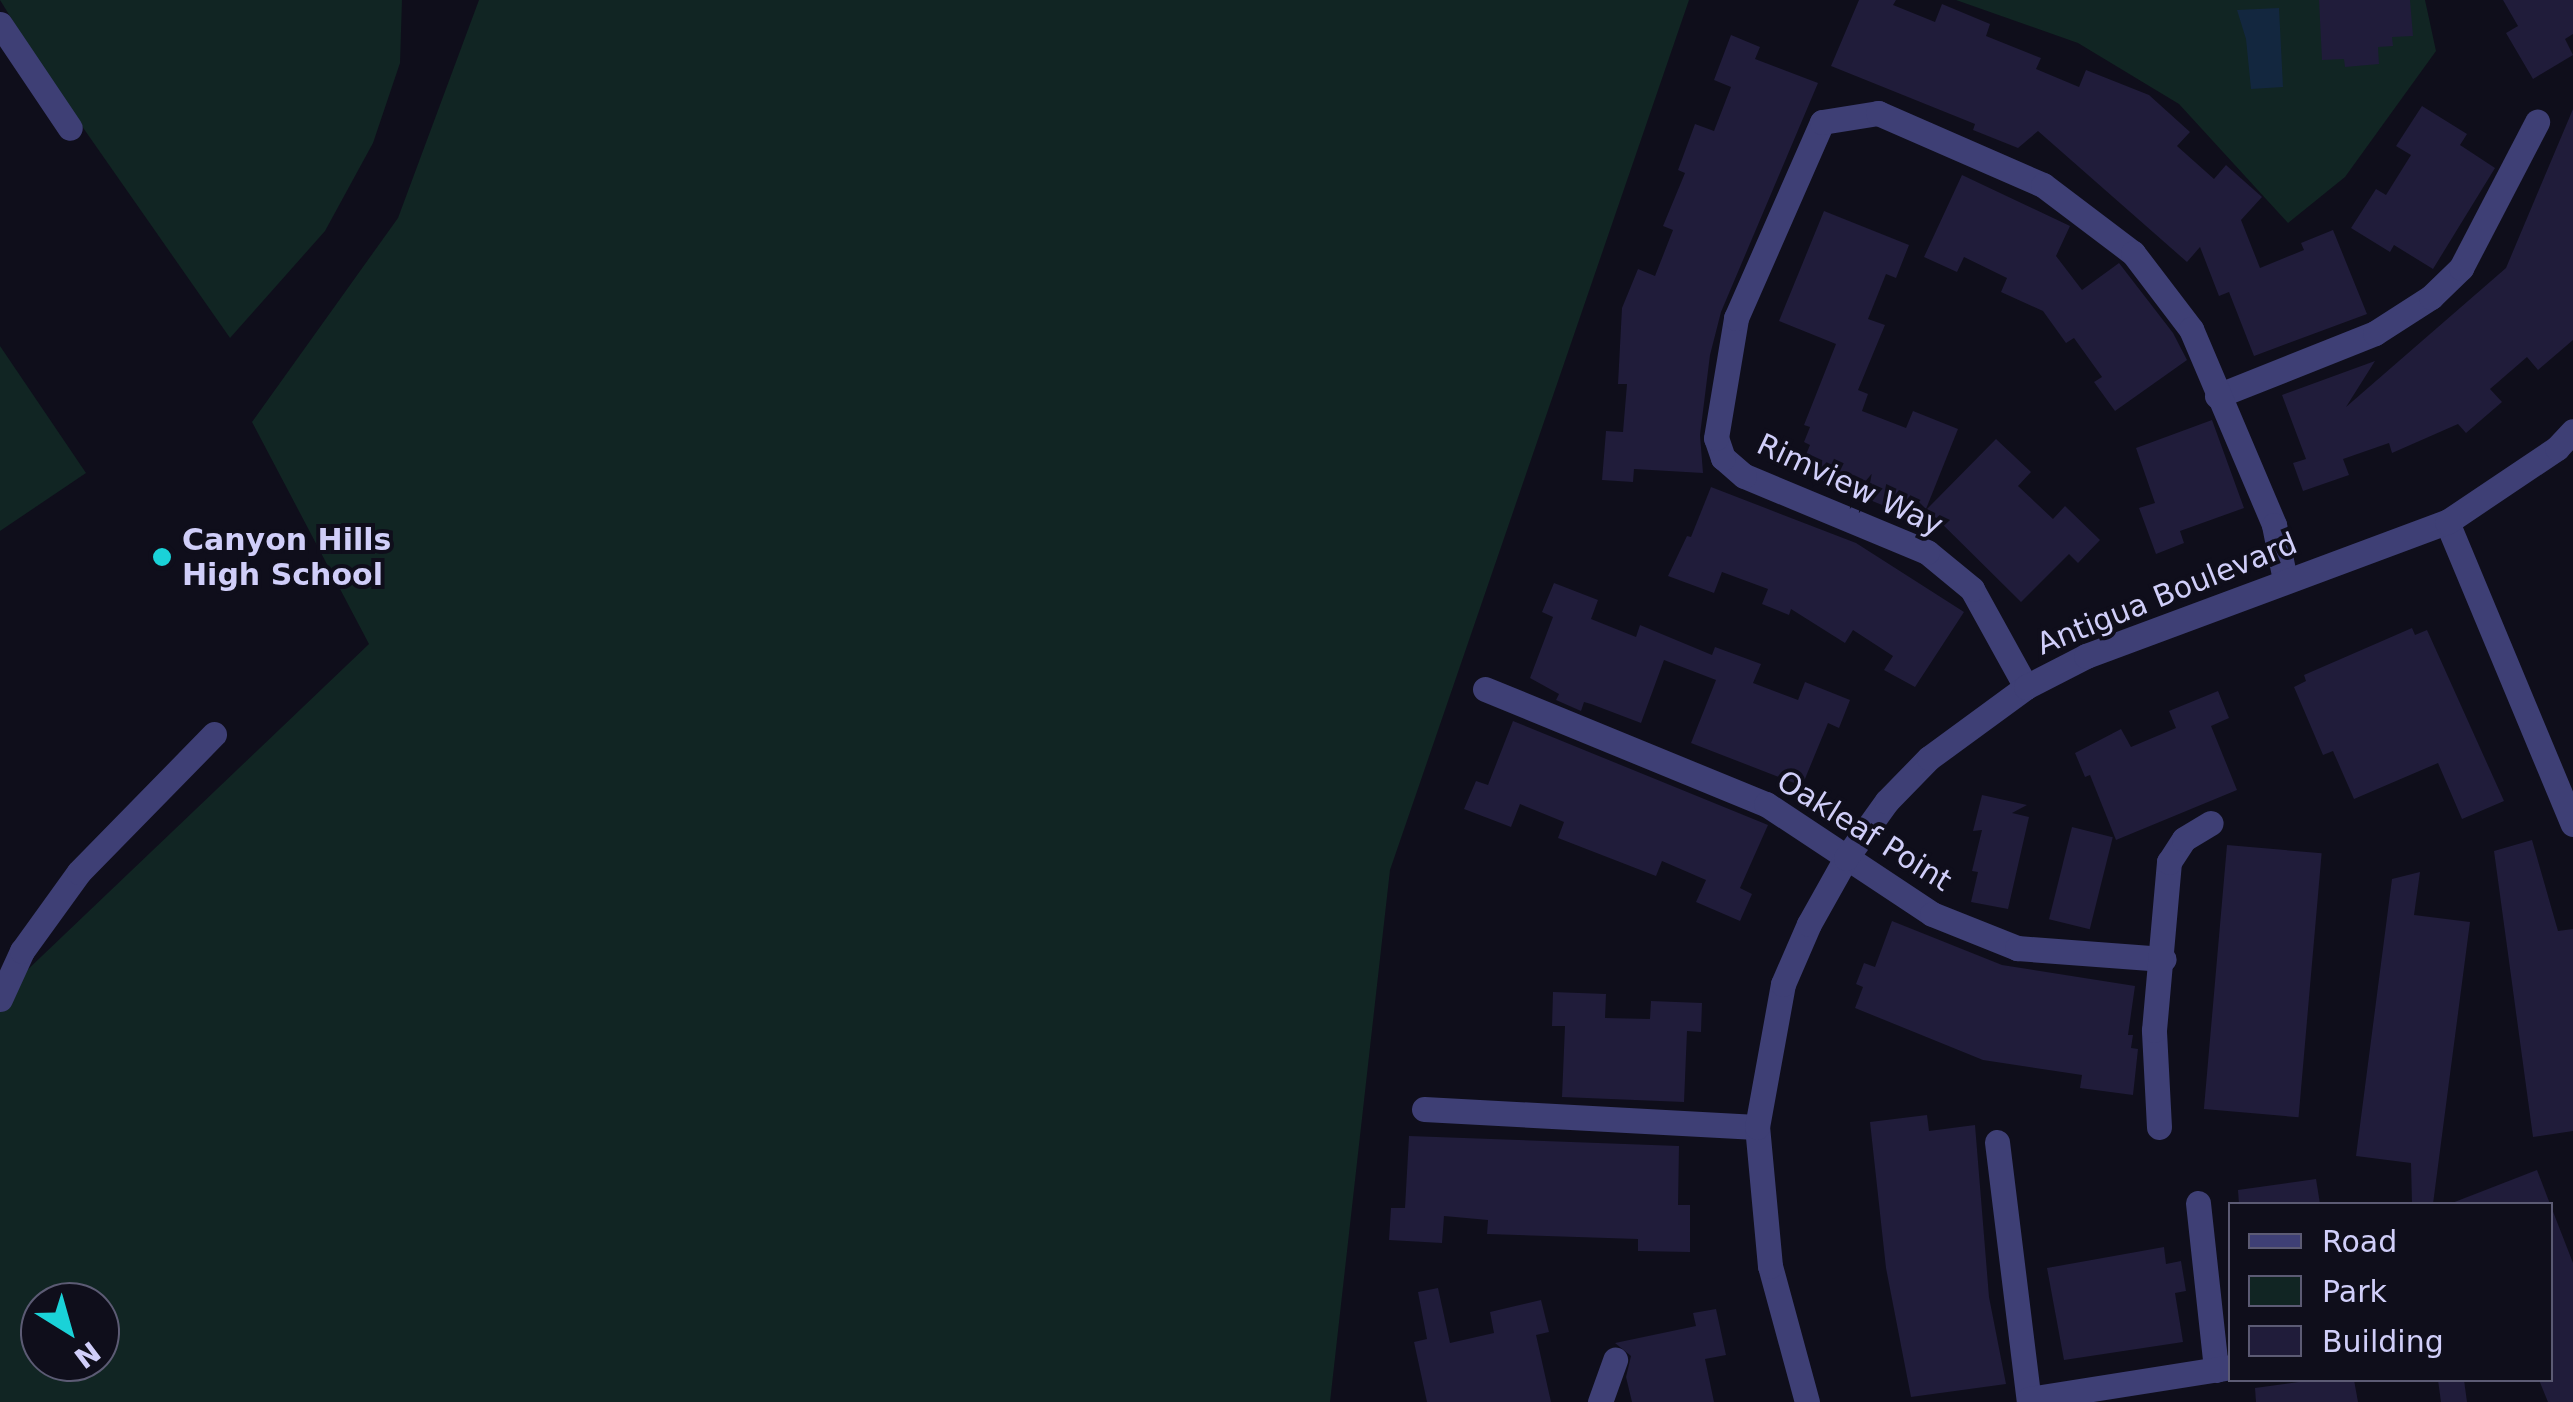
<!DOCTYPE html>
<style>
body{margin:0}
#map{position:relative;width:2573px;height:1402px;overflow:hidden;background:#0f0e1b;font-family:"DejaVu Sans",sans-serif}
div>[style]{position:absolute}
.green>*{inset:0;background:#112523}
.water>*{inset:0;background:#13273f}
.building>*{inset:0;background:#201c3a;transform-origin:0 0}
.minor>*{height:25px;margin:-12.5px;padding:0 12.5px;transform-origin:12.5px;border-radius:12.5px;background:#3e3f75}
.dots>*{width:28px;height:28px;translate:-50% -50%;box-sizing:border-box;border:5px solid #0f0e1b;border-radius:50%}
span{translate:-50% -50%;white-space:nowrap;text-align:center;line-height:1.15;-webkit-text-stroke:8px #0f0e1b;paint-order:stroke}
.street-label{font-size:30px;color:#d0cef9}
.poi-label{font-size:30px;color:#d0cef9;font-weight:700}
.left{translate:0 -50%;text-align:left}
.legend{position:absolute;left:2228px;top:1202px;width:325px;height:180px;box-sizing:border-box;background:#0f0e1b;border:2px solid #5c5b74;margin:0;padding:12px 18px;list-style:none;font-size:30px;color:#d0cef9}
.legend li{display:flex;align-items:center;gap:20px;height:50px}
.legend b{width:50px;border:2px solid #5c5b74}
.north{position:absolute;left:20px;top:1282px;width:100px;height:100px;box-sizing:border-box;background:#0f0e1b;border:2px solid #5c5b74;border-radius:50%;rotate:143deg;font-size:28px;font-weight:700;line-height:40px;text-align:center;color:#d0cef9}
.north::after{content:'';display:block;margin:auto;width:35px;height:45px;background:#1ad2d8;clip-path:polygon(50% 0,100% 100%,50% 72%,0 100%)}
</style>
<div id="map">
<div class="green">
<div style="clip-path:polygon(0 0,402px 0,400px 63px,373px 143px,325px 231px,230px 338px,49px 79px)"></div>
<div style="clip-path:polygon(evenodd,479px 0,1689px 0,1390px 870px,1330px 1402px,0 1402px,0 996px,369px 644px,252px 422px,398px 218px,479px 0,40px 1302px,100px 1302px,100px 1362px,40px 1362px,40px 1302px)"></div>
<div style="clip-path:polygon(1956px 0,2425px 0,2436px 51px,2345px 177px,2288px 223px,2179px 104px,2078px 43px)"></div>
<div style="clip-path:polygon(0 346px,86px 473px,0 531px)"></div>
</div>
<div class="water">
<div style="clip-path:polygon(2279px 8px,2283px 87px,2251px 89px,2246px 39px,2237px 10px)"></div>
</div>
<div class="building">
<div style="clip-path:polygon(1859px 0,1896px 0,1893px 5px,1935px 22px,1942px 4px,1990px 24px,1986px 36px,2041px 58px,2036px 69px,2079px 87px,2086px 70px,2149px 95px,2190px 132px,2177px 146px,2214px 179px,2226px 165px,2262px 197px,2241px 220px,2260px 268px,2304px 250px,2301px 243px,2333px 230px,2367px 314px,2254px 356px,2229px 292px,2219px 296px,2200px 247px,2187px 262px,2038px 131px,2018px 148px,1973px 130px,1975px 124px,1831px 66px)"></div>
<div style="clip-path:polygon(2319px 0,2410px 0,2413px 36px,2392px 37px,2393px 46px,2378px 47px,2379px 64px,2345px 67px,2344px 59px,2322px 60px)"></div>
<div style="clip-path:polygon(2503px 0,2573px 0,2573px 34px,2565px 39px,2573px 55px,2533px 79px,2506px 33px,2518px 26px)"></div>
<div style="clip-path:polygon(1731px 35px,1760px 47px,1755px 59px,1818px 83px,1721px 312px,1710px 355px,1700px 435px,1703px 473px,1634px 469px,1633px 482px,1602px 480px,1606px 431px,1623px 432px,1627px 384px,1618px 384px,1622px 308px,1638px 269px,1655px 276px,1673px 230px,1663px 226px,1685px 173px,1678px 170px,1695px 124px,1714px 131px,1731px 87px,1714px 80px)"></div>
<div style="clip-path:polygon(2422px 106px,2467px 134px,2460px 145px,2495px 168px,2433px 269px,2394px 245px,2390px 252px,2351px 228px,2376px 189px,2386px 195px,2411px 155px,2396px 146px)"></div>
<div style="clip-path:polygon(2573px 109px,2573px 340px,2538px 370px,2527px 357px,2490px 389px,2502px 402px,2466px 433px,2458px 424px,2392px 453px,2389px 443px,2343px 459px,2349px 475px,2303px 491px,2293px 463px,2306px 459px,2282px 395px,2375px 361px,2346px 407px,2506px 268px)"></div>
<div style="clip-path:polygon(1962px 175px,2070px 226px,2056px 256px,2082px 290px,2119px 263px,2173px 333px,2187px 360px,2115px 411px,2094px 382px,2102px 377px,2074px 338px,2066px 343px,2043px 311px,2001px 292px,2007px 278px,1964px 257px,1957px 272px,1924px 257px)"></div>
<div style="clip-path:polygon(1824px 211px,1909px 245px,1896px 278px,1886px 274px,1868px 319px,1885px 325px,1858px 390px,1868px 394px,1862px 411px,1906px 428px,1913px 411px,1958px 429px,1926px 509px,1916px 499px,1909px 516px,1799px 471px,1810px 445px,1804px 442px,1810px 427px,1804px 425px,1836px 344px,1779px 321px)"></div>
<div style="clip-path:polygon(2212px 420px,2244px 508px,2180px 531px,2184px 543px,2156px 554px,2139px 508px,2155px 503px,2136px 448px)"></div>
<div style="clip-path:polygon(1996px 439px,2031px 472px,2018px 486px,2053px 519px,2065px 506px,2100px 540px,2078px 563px,2069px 554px,2021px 602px,1927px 509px)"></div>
<div style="clip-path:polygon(1711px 487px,1856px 543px,1964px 612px,1915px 687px,1884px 670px,1893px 656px,1853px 630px,1845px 643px,1791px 609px,1789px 615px,1762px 604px,1768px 589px,1722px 572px,1714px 593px,1668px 576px,1687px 536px,1691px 537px)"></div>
<div style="clip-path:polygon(1554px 583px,1598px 600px,1591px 619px,1636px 637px,1640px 625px,1712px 655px,1715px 647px,1761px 664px,1753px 683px,1798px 700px,1805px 682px,1850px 700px,1839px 728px,1828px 723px,1802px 786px,1691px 743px,1716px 680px,1664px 660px,1641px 723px,1591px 704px,1584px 702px,1581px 711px,1556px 700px,1559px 694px,1530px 678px,1553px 617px,1542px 612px)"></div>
<div style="clip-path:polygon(2412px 628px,2415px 635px,2427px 630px,2504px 801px,2462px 819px,2438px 763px,2354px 799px,2333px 751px,2323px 755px,2294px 687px,2306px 681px,2304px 675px)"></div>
<div style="clip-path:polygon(2218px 691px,2229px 718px,2211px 726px,2237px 790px,2116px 840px,2090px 775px,2085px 777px,2075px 753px,2121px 729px,2131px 747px,2176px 728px,2169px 711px)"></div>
<div style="clip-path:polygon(1513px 721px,1768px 825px,1740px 888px,1752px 894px,1740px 921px,1696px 902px,1706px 880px,1662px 861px,1656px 876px,1558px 838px,1564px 822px,1520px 804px,1511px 827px,1464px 809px,1476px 781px,1488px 785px)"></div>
<div style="clip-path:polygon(1982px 795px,2027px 805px,2012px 813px,2029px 817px,2008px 909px,1971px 902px,1978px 872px,1972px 871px,1982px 830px,1973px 831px)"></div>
<div style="left:2072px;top:827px;width:42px;height:95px;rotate:14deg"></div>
<div style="clip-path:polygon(2532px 840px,2558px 931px,2573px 929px,2573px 1131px,2533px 1137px,2494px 851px)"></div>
<div style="left:2227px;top:845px;width:95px;height:265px;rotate:5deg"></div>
<div style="clip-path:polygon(2420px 872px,2414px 915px,2470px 922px,2433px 1204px,2412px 1204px,2411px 1163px,2356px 1156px,2392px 879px)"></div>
<div style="clip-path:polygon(1892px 921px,2002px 965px,2135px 986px,2128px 1035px,2133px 1035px,2131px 1048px,2138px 1049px,2133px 1095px,2080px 1088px,2082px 1075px,1983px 1060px,1855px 1008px,1863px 987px,1856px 984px,1864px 963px,1875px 967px)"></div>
<div style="clip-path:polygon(1553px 992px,1606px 994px,1605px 1018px,1650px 1019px,1651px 1001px,1702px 1003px,1701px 1032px,1687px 1031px,1684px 1102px,1562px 1097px,1565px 1026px,1552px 1026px)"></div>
<div style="clip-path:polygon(1927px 1115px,1929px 1131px,1975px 1125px,1989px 1297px,2006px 1384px,1911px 1397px,1886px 1268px,1870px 1122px)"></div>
<div style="clip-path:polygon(1409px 1136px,1679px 1146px,1678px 1205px,1690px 1205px,1690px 1252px,1638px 1251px,1638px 1239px,1487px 1234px,1488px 1220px,1444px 1216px,1442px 1243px,1389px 1240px,1391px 1208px,1405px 1208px)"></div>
<div style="clip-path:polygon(2537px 1170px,2550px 1204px,2452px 1204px,2452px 1203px)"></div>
<div style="clip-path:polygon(2316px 1179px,2320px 1204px,2239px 1204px,2238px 1190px)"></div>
<div style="clip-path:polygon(2552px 1209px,2573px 1263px,2573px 1402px,2548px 1402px,2539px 1380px,2550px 1380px)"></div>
<div style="clip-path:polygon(2164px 1247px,2166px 1264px,2181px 1261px,2186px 1291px,2175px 1293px,2183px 1342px,2064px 1360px,2047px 1268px)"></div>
<div style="clip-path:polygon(1438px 1288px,1450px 1343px,1494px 1333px,1490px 1312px,1541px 1300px,1549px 1332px,1536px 1335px,1551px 1402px,1427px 1402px,1414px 1342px,1427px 1339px,1418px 1292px)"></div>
<div style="clip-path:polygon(1716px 1309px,1726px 1355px,1705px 1359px,1714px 1402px,1632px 1402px,1626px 1377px,1631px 1356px,1615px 1343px,1696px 1326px,1693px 1313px)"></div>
<div style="clip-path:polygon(2313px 1380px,2354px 1380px,2358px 1402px,2256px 1402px,2255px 1388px)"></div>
<div style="clip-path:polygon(2438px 1380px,2464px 1380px,2467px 1402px,2441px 1402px)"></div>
</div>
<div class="minor">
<div style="left:0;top:24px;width:125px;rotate:56.1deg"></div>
<div style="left:2217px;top:396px;width:170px;rotate:-21.7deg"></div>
<div style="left:2375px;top:333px;width:67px;rotate:-32.7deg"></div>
<div style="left:2431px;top:297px;width:42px;rotate:-44deg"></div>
<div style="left:2461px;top:268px;width:165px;rotate:-62.5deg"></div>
<div style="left:2447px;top:522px;width:327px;rotate:67.4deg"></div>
<div style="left:2026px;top:687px;width:112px;rotate:-118.9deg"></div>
<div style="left:1972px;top:589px;width:58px;rotate:-140.6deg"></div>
<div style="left:1927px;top:552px;width:198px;rotate:-157.4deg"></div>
<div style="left:1744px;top:476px;width:28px;rotate:-139deg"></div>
<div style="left:1723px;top:458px;width:21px;rotate:-109deg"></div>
<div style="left:1716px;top:438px;width:122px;rotate:-80.5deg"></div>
<div style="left:1736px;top:318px;width:214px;rotate:-66.3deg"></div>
<div style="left:1822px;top:122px;width:57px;rotate:-9.1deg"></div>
<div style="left:1878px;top:113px;width:180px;rotate:23.6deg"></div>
<div style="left:2043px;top:185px;width:113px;rotate:37.1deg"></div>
<div style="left:2133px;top:253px;width:96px;rotate:52.7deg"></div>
<div style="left:2191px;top:329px;width:213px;rotate:67deg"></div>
<div style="left:2274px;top:525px;width:56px;rotate:78.7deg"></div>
<div style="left:1485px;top:689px;width:304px;rotate:22.3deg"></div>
<div style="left:1766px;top:804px;width:199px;rotate:33.5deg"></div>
<div style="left:1932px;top:914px;width:92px;rotate:21.8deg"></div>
<div style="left:2017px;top:948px;width:147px;rotate:4.3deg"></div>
<div style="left:0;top:999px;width:53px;rotate:-65.4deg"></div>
<div style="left:22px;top:951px;width:97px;rotate:-54.2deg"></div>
<div style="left:79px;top:872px;width:193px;rotate:-45.6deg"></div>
<div style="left:1424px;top:1109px;width:333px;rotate:3.1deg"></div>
<div style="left:2159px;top:1127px;width:97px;rotate:-93deg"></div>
<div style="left:2154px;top:1030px;width:169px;rotate:-84.9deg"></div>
<div style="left:2169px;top:862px;width:27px;rotate:-57deg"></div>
<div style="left:2184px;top:839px;width:31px;rotate:-31deg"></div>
<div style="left:1997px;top:1142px;width:262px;rotate:83deg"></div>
<div style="left:2198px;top:1203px;width:168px;rotate:83.8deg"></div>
<div style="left:2029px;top:1399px;width:204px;rotate:-9deg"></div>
<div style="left:1600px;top:1402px;width:45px;rotate:-70.3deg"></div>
<div style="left:1807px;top:1402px;width:141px;rotate:-105.2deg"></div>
<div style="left:1770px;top:1266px;width:140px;rotate:-95.3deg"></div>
<div style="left:1757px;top:1127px;width:145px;rotate:-79.7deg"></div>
<div style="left:1783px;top:984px;width:65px;rotate:-66.6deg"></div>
<div style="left:1809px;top:924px;width:76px;rotate:-60.7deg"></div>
<div style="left:1846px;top:858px;width:70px;rotate:-54.3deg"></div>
<div style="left:1887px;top:801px;width:60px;rotate:-45.7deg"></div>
<div style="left:1929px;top:758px;width:120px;rotate:-36.2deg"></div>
<div style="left:2026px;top:687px;width:68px;rotate:-27.3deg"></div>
<div style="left:2086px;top:656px;width:385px;rotate:-20.4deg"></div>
<div style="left:2447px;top:522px;width:133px;rotate:-33.9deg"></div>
<div style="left:2557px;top:448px;width:23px;rotate:-47deg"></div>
</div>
<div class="dots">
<div style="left:162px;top:557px;background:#1ad2d8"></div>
</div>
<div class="street-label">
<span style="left:1850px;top:485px;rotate:25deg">Rimview Way</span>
<span style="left:2167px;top:594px;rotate:-22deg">Antigua Boulevard</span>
<span style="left:1864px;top:831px;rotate:32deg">Oakleaf Point</span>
</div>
<div class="poi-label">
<span class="left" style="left:182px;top:557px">Canyon Hills<br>High School</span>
</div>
<ul class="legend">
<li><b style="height:12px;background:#3e3f75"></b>Road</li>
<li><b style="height:28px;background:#112523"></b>Park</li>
<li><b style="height:28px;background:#201c3a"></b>Building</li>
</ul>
<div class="north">N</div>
</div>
